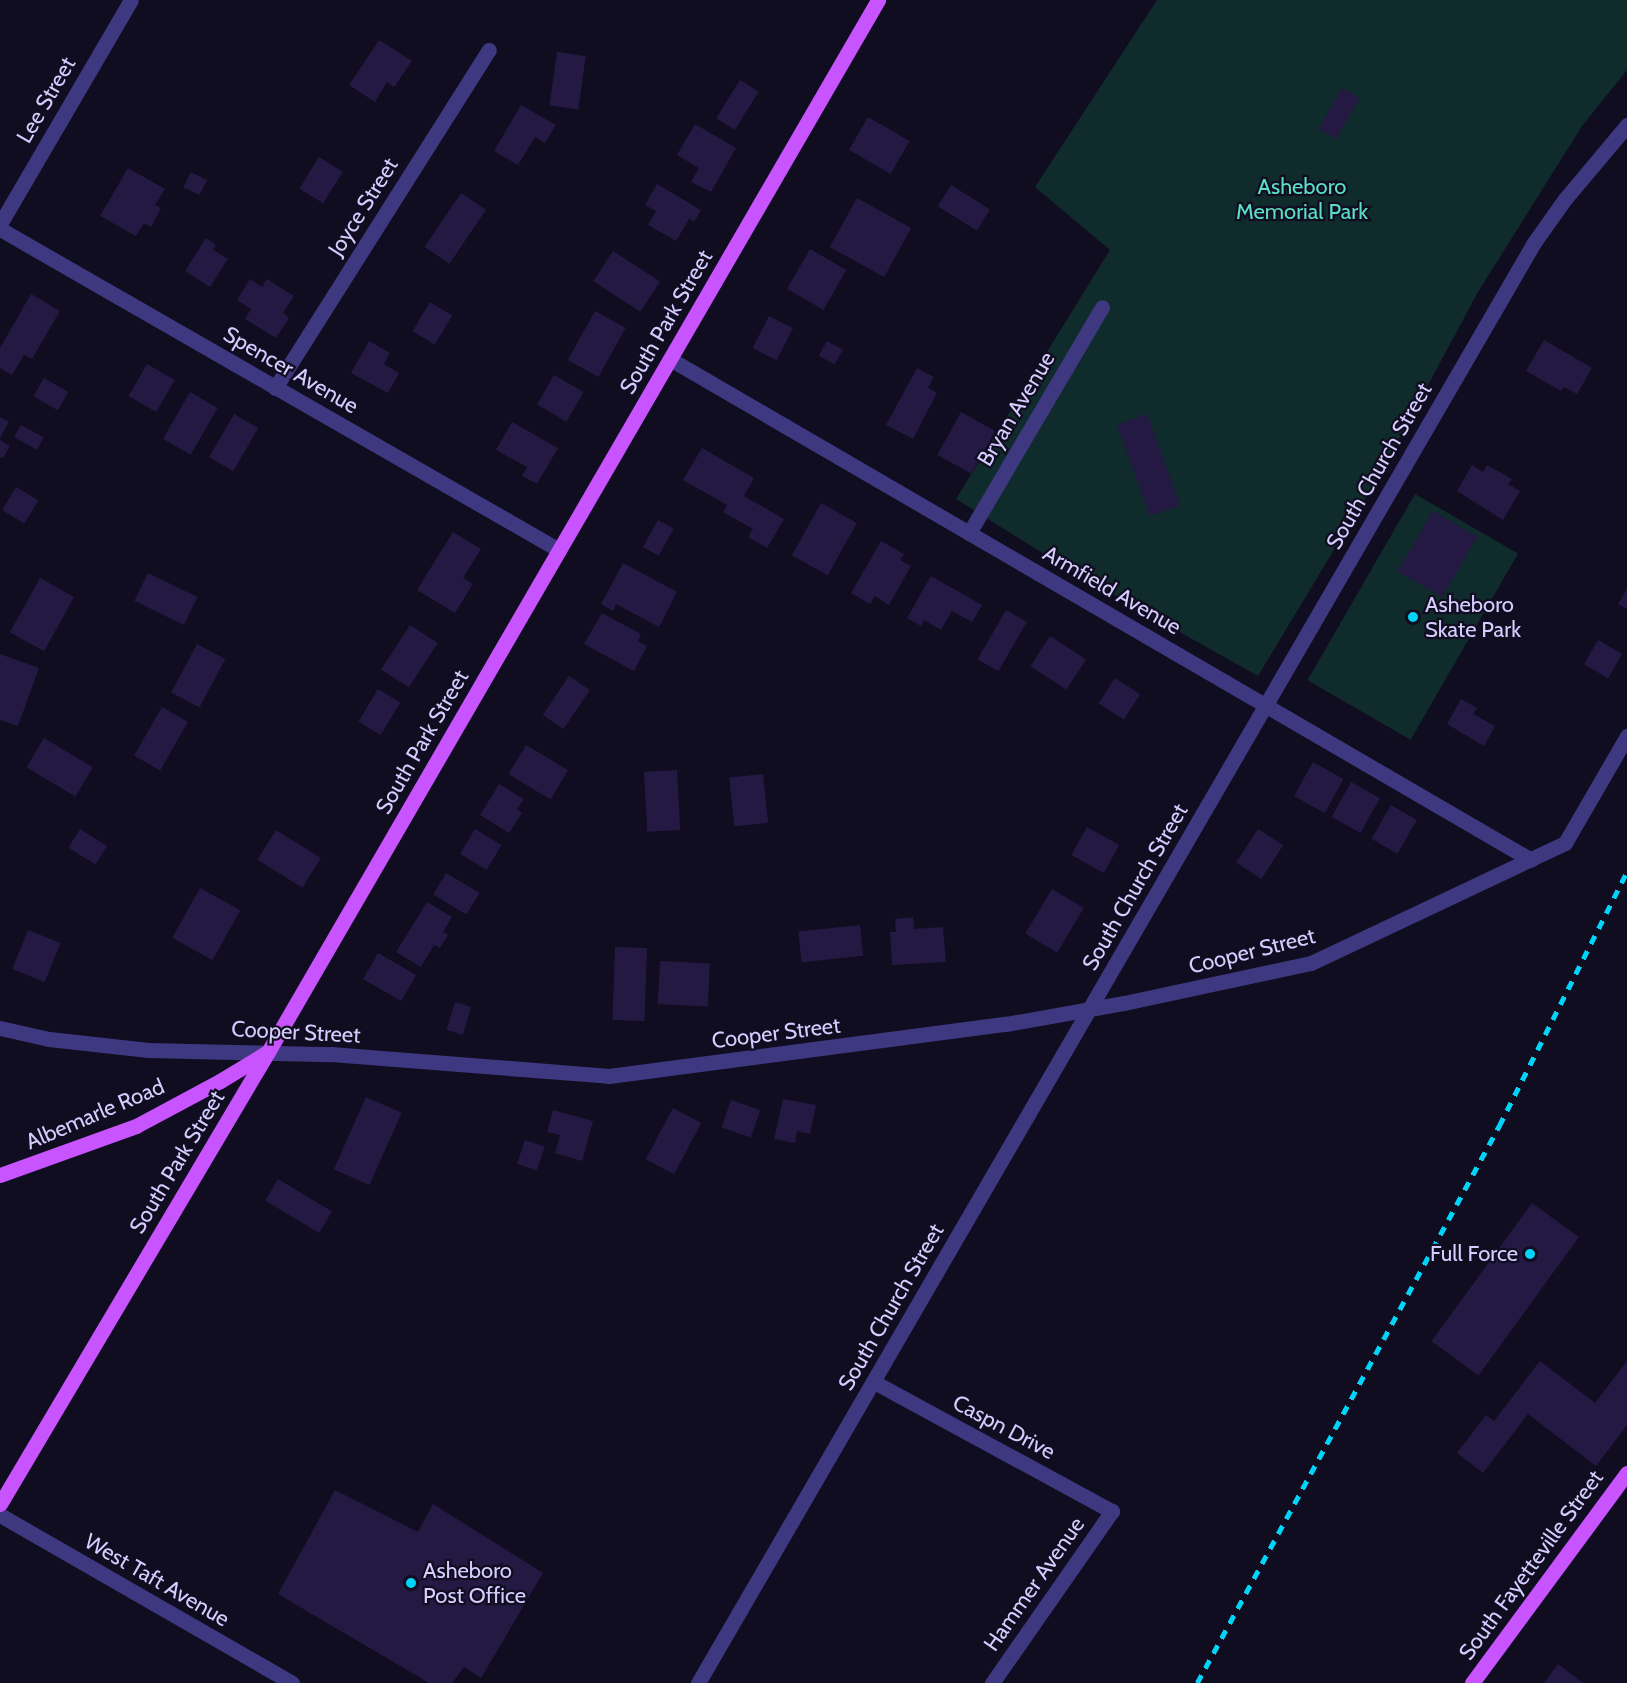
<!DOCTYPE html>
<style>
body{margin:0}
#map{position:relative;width:1627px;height:1683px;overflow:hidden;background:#110d21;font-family:Cabin,sans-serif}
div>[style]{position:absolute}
.green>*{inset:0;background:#102b2b;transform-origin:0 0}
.building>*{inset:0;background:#231942;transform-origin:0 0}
.minor>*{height:15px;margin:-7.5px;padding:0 7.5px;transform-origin:7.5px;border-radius:7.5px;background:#3e3881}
.major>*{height:15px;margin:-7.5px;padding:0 7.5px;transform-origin:7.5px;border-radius:7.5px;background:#c754ff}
.rail>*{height:4.5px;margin-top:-2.25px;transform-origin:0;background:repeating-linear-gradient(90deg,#00d4f8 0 9px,transparent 0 17px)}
.dots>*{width:16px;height:16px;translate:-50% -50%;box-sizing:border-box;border:3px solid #110d21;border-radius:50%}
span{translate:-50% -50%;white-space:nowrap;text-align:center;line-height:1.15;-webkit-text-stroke:4.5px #110d21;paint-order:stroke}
.street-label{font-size:22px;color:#d5cdff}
.park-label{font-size:22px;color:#59dfc4}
.poi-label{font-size:22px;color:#d5cdff}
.left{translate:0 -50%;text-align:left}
.right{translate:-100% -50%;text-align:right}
</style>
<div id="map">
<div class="green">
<div style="clip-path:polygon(1157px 0,1627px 0,1627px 70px,1582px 126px,1478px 292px,1385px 465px,1258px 676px,1073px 572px,956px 499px,1110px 250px,1035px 187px)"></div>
<div style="left:1415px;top:494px;width:119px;height:215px;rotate:30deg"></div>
</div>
<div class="building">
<div style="clip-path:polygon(379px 40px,412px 61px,394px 87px,387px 82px,375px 102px,349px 85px)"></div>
<div style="left:557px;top:52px;width:29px;height:54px;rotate:8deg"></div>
<div style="left:740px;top:80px;width:22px;height:45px;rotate:32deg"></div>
<div style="left:1342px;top:88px;width:20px;height:47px;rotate:30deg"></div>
<div style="clip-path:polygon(521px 105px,556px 125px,545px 143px,535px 137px,518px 165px,494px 151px)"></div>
<div style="left:868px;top:117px;width:48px;height:38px;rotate:30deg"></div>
<div style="clip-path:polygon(695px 124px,736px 148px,711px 192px,691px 182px,699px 168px,677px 155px)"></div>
<div style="left:319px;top:157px;width:28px;height:37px;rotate:32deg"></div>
<div style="clip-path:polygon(128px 168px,165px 189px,155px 205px,161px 208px,151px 227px,144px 223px,136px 236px,100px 216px)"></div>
<div style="left:191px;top:172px;width:18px;height:17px;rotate:27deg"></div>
<div style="clip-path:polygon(657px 184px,701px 210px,694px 222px,689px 219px,676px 241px,648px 225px,656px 211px,645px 205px)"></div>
<div style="left:951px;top:185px;width:46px;height:25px;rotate:32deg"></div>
<div style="left:461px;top:193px;width:30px;height:65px;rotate:34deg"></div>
<div style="left:857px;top:198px;width:62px;height:56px;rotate:29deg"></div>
<div style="clip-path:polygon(206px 238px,216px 245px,213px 250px,228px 259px,210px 287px,185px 271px)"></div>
<div style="left:810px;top:249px;width:42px;height:46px;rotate:30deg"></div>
<div style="left:613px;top:251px;width:56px;height:36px;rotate:33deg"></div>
<div style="clip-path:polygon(250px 279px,262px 287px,267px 279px,294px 296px,283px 313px,289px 318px,276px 338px,245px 319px,251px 309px,237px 300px)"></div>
<div style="clip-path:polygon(31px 294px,60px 311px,32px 359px,24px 355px,12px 375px,0 368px,0 348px)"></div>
<div style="left:430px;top:302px;width:26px;height:34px;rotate:31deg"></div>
<div style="left:595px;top:311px;width:35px;height:56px;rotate:29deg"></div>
<div style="left:769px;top:316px;width:27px;height:36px;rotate:27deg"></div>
<div style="clip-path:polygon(1544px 340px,1592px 368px,1577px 394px,1564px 387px,1561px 391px,1526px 371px)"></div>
<div style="clip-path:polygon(369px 341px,390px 353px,384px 364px,399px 373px,388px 393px,351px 373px)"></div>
<div style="left:827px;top:341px;width:18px;height:17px;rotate:29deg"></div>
<div style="left:147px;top:364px;width:32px;height:37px;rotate:30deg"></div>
<div style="clip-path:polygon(917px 368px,934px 377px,928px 388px,937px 393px,913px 439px,886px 425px)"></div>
<div style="left:554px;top:375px;width:34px;height:34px;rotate:30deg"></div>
<div style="left:44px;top:378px;width:28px;height:21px;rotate:30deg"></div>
<div style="left:190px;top:392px;width:32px;height:54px;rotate:30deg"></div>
<div style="left:961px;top:412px;width:39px;height:49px;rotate:29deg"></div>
<div style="left:234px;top:414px;width:28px;height:50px;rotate:30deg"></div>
<div style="left:1147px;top:414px;width:97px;height:32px;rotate:70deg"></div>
<div style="clip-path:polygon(0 417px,9px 422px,0 438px)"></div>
<div style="clip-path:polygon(512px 422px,558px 448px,537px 484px,522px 476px,527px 467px,496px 450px)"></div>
<div style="left:21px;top:425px;width:26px;height:14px;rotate:29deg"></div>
<div style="clip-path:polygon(0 440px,10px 446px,3px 458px,0 457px)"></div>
<div style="clip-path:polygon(702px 448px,754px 478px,744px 496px,784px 519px,767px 548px,748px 537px,753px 529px,723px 512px,727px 505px,683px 480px)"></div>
<div style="clip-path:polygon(1472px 465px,1483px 472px,1487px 465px,1512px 479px,1508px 484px,1520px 491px,1503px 520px,1457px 491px)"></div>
<div style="left:16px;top:487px;width:26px;height:27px;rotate:31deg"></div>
<div style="left:821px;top:503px;width:41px;height:60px;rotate:29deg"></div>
<div style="left:1433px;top:511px;width:51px;height:70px;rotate:30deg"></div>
<div style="left:658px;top:520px;width:18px;height:31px;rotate:29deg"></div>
<div style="clip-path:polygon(453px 532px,481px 549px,463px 578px,473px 584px,455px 613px,417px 590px)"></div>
<div style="clip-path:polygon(881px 541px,904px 554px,900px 560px,911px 566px,889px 605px,875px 596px,870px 604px,851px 593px)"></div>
<div style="clip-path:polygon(623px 563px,677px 592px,659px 627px,616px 604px,613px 611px,601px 604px)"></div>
<div style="left:148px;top:573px;width:55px;height:31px;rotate:26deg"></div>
<div style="clip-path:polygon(931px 576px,982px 605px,972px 622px,952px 611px,941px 630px,924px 620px,921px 626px,907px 618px)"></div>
<div style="left:40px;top:578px;width:39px;height:62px;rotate:29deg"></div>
<div style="clip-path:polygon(1627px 589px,1627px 609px,1618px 604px)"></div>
<div style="left:1006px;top:610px;width:24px;height:57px;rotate:30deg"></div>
<div style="clip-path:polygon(602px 613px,641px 634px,638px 641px,647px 646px,634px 671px,584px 644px)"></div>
<div style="left:410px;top:625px;width:33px;height:53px;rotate:33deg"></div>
<div style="left:1050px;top:636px;width:43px;height:36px;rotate:33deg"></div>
<div style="left:1598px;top:640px;width:28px;height:28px;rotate:30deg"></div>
<div style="left:197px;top:644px;width:32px;height:55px;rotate:28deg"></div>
<div style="clip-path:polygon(0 654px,39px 668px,18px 726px,0 720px)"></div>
<div style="left:569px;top:676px;width:25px;height:47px;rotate:34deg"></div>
<div style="left:1115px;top:678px;width:30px;height:30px;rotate:33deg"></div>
<div style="left:378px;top:689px;width:26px;height:38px;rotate:31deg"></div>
<div style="clip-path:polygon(1461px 699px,1477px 708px,1473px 714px,1495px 726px,1484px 746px,1447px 724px)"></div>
<div style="left:162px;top:707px;width:30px;height:56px;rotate:30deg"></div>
<div style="left:44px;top:738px;width:57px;height:34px;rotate:31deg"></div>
<div style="left:526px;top:745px;width:49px;height:34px;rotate:31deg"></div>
<div style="left:1313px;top:762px;width:35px;height:39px;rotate:29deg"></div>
<div style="left:677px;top:770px;width:60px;height:33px;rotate:87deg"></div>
<div style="left:763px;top:774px;width:49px;height:34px;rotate:84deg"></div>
<div style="left:1351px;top:782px;width:33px;height:40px;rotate:29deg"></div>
<div style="clip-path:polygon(499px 784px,524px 799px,517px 809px,522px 813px,509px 833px,480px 815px)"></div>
<div style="left:1391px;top:805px;width:30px;height:39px;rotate:30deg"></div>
<div style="left:1087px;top:827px;width:37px;height:32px;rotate:29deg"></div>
<div style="left:80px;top:829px;width:32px;height:22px;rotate:32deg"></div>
<div style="left:475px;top:829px;width:31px;height:29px;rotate:31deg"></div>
<div style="left:1258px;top:829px;width:30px;height:40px;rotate:33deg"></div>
<div style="left:276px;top:830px;width:53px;height:35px;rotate:32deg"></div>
<div style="left:446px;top:873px;width:39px;height:25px;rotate:31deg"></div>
<div style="left:200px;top:888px;width:46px;height:57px;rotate:29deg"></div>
<div style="left:1052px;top:889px;width:37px;height:52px;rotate:31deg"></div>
<div style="clip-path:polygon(427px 902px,452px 917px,443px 932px,448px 935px,440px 948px,434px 945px,421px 967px,396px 952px)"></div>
<div style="clip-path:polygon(913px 917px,914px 929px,943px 927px,946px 962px,892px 965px,890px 932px,896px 932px,895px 919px)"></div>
<div style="left:860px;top:925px;width:31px;height:62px;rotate:84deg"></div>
<div style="left:28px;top:930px;width:35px;height:42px;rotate:22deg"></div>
<div style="left:615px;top:947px;width:32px;height:73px;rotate:2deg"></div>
<div style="left:378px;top:953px;width:44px;height:30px;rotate:30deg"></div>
<div style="left:660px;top:961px;width:50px;height:43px;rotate:3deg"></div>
<div style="left:455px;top:1002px;width:17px;height:29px;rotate:17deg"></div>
<div style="left:366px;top:1097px;width:39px;height:79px;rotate:24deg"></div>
<div style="clip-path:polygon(783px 1099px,816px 1105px,810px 1134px,797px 1131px,795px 1143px,774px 1139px)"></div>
<div style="left:731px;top:1100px;width:31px;height:29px;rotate:19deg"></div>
<div style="left:673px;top:1108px;width:32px;height:58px;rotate:28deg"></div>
<div style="clip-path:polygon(553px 1110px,593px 1121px,582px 1161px,555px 1153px,560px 1135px,547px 1132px)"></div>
<div style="left:525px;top:1140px;width:21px;height:25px;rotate:19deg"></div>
<div style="left:278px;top:1179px;width:63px;height:25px;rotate:31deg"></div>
<div style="left:1532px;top:1203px;width:58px;height:171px;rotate:36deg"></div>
<div style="clip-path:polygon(1540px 1361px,1595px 1403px,1627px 1361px,1627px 1425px,1596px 1466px,1528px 1414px,1483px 1473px,1457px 1453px,1486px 1415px,1494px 1421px)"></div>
<div style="clip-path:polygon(335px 1490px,418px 1532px,433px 1504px,543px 1573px,481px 1678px,464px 1667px,452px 1683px,429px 1683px,278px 1594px)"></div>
<div style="clip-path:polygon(1558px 1664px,1583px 1683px,1544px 1683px)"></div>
</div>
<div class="minor">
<div style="left:0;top:224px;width:259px;rotate:-59.7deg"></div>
<div style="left:0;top:229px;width:645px;rotate:29.87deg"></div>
<div style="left:670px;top:359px;width:996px;rotate:30.19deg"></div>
<div style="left:275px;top:388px;width:400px;rotate:-57.7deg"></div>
<div style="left:969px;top:533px;width:262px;rotate:-59.5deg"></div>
<div style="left:0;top:1028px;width:50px;rotate:12.7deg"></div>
<div style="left:49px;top:1039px;width:100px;rotate:6.3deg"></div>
<div style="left:148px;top:1050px;width:183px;rotate:1.3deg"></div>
<div style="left:331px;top:1054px;width:279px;rotate:4.5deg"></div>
<div style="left:609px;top:1076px;width:400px;rotate:-7.5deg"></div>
<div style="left:1006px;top:1024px;width:120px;rotate:-10.1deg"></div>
<div style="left:1124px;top:1003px;width:191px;rotate:-12.1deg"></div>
<div style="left:1311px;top:963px;width:281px;rotate:-25.3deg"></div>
<div style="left:1565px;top:843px;width:124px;rotate:-59.9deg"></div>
<div style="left:874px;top:1382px;width:271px;rotate:28.5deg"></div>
<div style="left:1112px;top:1511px;width:210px;rotate:124.9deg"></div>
<div style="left:0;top:1515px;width:337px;rotate:29.9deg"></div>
<div style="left:698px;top:1683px;width:1664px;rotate:-59.87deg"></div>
<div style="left:1533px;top:244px;width:55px;rotate:-54.6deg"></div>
<div style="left:1565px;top:199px;width:97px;rotate:-50deg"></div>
</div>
<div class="major">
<div style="left:0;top:1175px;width:145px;rotate:-19.8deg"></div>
<div style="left:136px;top:1126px;width:95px;rotate:-28.2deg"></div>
<div style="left:220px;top:1081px;width:54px;rotate:-31.3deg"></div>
<div style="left:0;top:1504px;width:525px;rotate:-59.34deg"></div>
<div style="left:268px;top:1052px;width:1216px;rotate:-59.89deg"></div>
<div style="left:1472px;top:1683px;width:261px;rotate:-53.6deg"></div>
</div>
<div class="rail">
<div style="left:1197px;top:1683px;width:634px;rotate:-61.53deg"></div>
<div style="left:1499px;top:1126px;width:285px;rotate:-63.3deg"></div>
</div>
<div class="dots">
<div style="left:1413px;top:617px;background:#00d4f8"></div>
<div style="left:1530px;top:1254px;background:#00d4f8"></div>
<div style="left:411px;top:1583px;background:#00d4f8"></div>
</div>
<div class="street-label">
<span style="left:46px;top:100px;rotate:-60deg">Lee Street</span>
<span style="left:363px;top:207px;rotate:-58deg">Joyce Street</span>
<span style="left:666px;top:322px;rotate:-60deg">South Park Street</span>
<span style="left:291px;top:370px;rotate:30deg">Spencer Avenue</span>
<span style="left:1016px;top:409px;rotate:-59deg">Bryan Avenue</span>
<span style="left:1379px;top:466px;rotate:-60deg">South Church Street</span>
<span style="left:1112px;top:590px;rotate:30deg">Armfield Avenue</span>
<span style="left:422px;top:742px;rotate:-60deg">South Park Street</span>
<span style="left:1135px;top:887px;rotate:-60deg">South Church Street</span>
<span style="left:1252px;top:951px;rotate:-14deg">Cooper Street</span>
<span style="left:296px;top:1032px;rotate:3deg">Cooper Street</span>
<span style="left:776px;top:1033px;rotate:-7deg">Cooper Street</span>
<span style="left:95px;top:1114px;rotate:-23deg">Albemarle Road</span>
<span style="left:177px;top:1162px;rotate:-59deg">South Park Street</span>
<span style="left:891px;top:1307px;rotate:-60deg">South Church Street</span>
<span style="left:1004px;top:1427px;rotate:28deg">Caspn Drive</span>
<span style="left:1531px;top:1565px;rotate:-54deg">South Fayetteville Street</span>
<span style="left:157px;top:1580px;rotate:30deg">West Taft Avenue</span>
<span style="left:1034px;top:1584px;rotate:-55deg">Hammer Avenue</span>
</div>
<div class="park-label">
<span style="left:1302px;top:199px">Asheboro<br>Memorial Park</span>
</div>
<div class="poi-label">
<span class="left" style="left:1425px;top:617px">Asheboro<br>Skate Park</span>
<span class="right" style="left:1518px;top:1254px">Full Force</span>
<span class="left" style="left:423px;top:1583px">Asheboro<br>Post Office</span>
</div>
</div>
